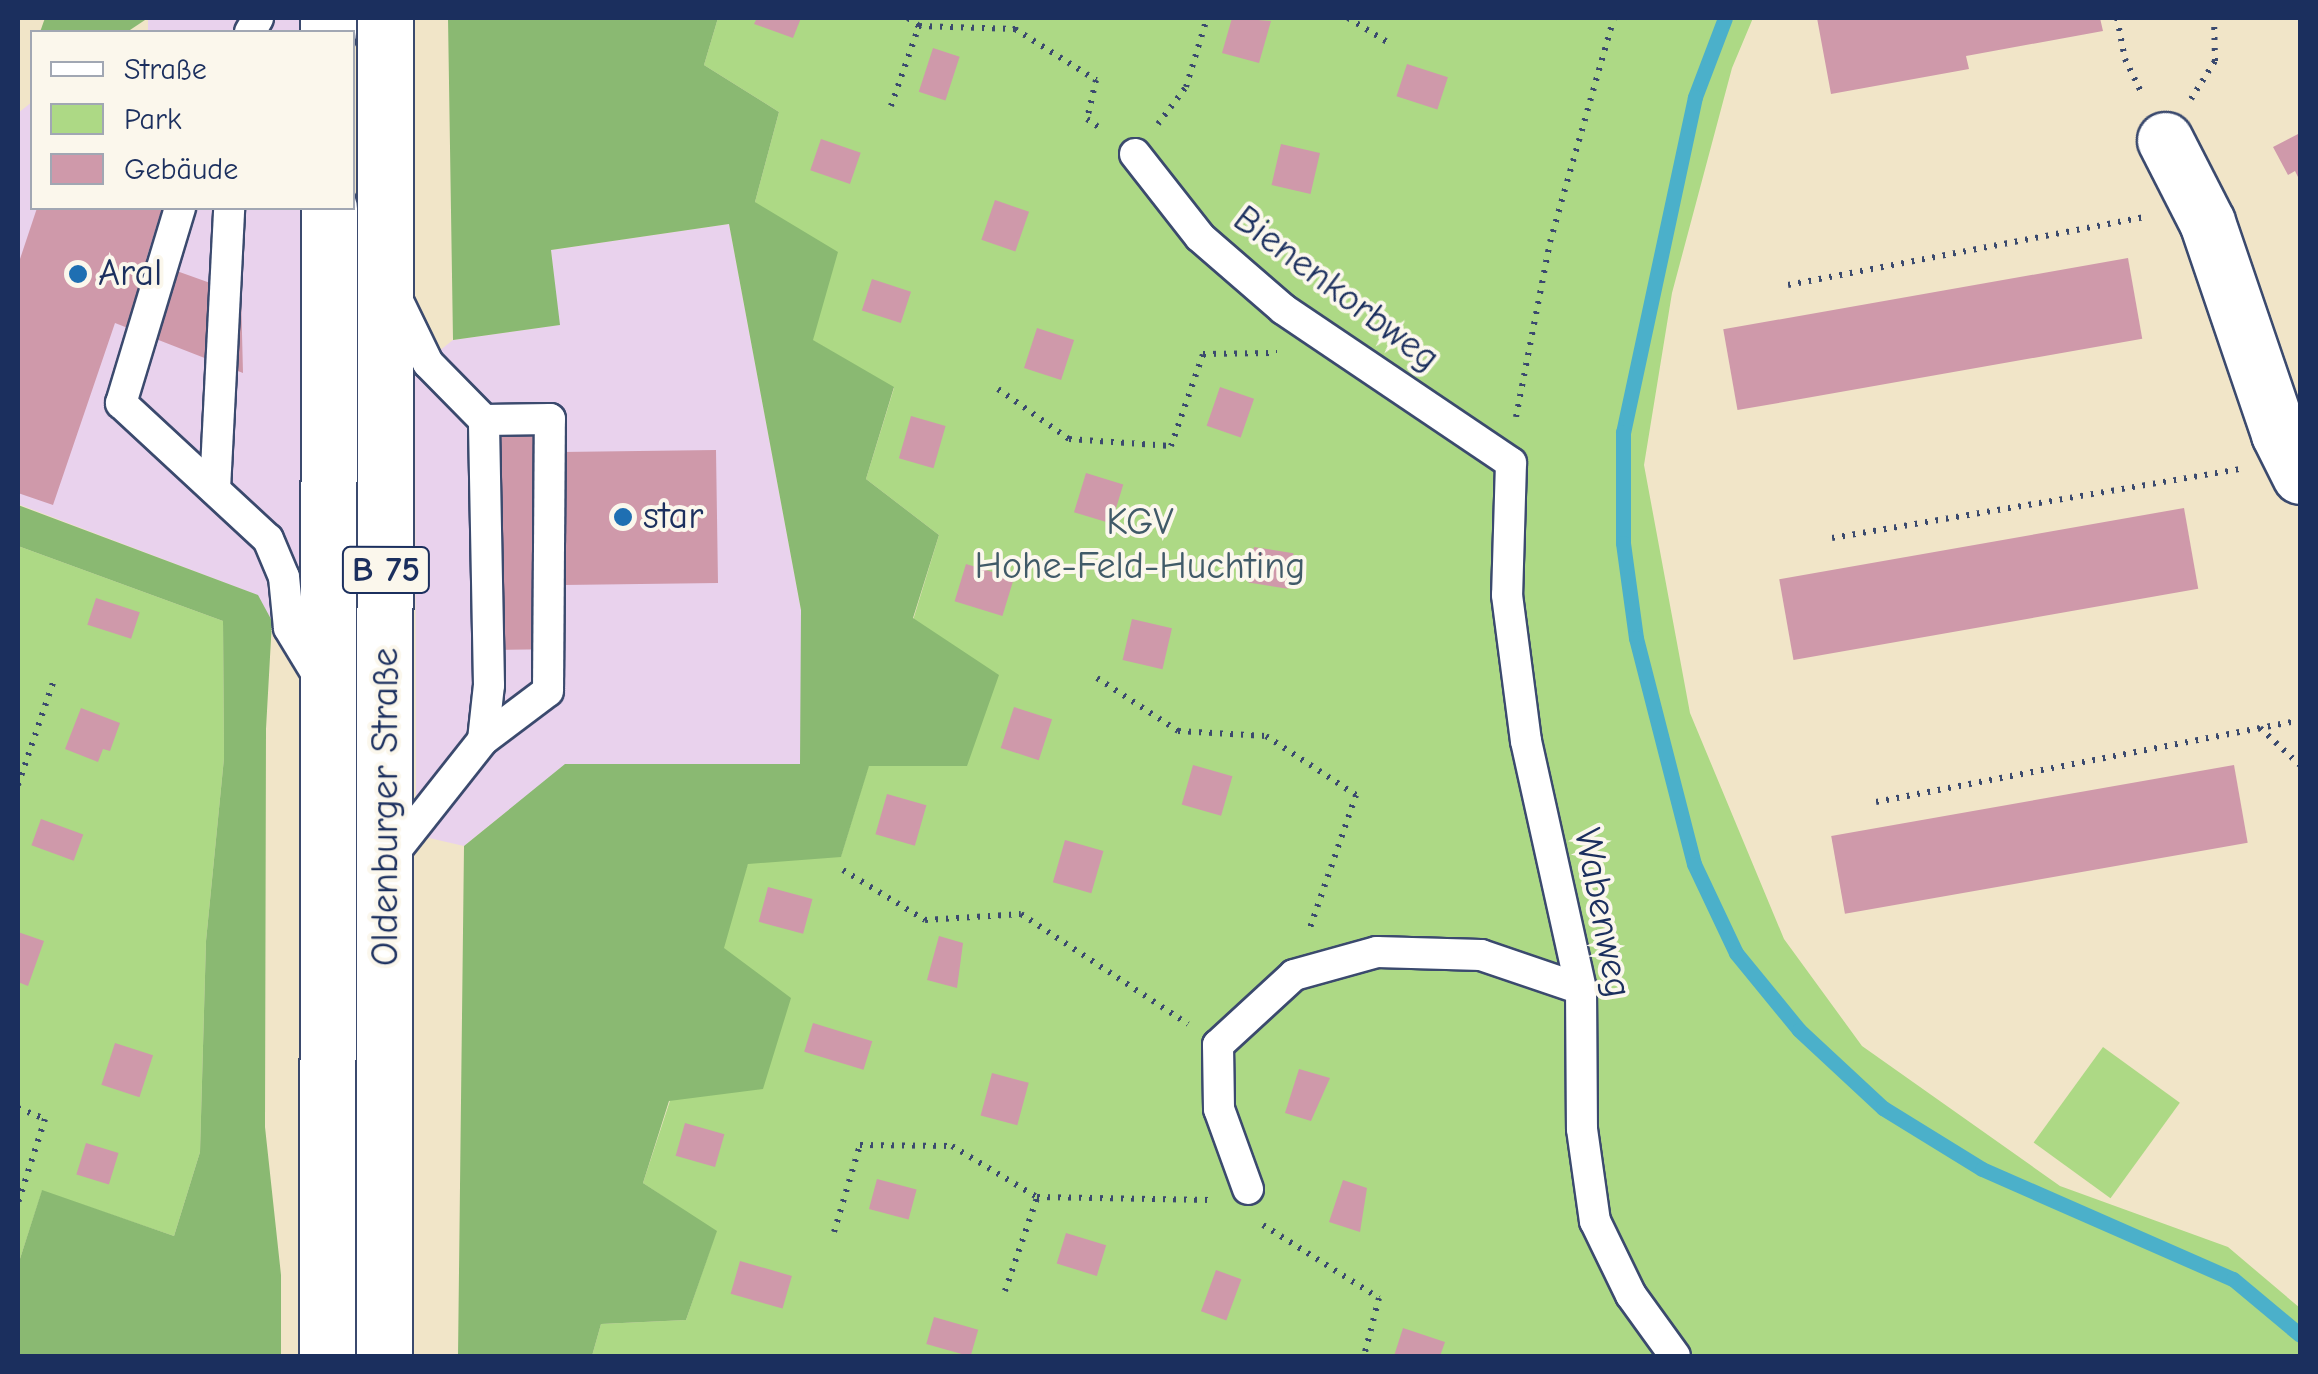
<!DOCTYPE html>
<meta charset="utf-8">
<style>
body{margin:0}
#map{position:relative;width:2318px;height:1374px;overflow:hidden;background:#f1e5c8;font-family:"Comic Neue",sans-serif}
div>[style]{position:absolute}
.built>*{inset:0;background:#e9d2ed;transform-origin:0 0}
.green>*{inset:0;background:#add985;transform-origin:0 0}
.forest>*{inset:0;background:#8ab972}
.stream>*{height:15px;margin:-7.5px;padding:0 7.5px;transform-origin:7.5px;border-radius:7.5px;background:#4bb0ca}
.building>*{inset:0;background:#cf99aa;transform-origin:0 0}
.path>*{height:6px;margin-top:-3px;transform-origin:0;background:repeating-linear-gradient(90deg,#3b4a6e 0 2.5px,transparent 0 10.5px)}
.roads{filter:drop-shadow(2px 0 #3b4a6e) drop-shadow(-2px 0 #3b4a6e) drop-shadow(0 2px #3b4a6e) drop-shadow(0 -2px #3b4a6e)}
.lane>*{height:30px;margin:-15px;padding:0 15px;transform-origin:15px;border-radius:15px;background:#fff}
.street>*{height:55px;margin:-27.5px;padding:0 27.5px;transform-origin:27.5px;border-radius:27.5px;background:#fff}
.highway>*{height:55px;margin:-27.5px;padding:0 27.5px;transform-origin:27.5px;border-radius:27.5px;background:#fff}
.dots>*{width:28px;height:28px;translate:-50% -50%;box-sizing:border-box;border:5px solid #fbf7ec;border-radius:50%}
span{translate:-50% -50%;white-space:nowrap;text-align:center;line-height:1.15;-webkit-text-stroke:8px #fbf7ec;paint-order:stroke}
.shield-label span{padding:2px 8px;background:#fbf7ec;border:2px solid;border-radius:8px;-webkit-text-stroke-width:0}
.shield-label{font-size:35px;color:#1b2f5e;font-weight:700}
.poi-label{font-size:38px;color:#1b2f5e}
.left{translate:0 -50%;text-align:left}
.street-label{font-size:38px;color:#1b2f5e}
.park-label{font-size:38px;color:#405a68}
.frame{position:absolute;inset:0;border:20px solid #1b2f5e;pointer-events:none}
.legend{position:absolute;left:30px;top:30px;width:325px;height:180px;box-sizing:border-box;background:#fbf7ec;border:2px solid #a1a7b3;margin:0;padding:12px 18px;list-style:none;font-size:30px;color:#1b2f5e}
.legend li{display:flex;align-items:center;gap:20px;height:50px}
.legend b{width:50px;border:2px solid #a1a7b3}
</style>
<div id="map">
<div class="built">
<div style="left:148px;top:18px;width:158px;height:25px"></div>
<div style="clip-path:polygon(32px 102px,32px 208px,306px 208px,308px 606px,272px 621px,257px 595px,18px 504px,18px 113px)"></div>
<div style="clip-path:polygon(729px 224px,801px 610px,801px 764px,566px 764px,464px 846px,416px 835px,415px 370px,453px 340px,559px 325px,551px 250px)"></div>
</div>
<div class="green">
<div style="clip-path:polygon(718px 18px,1753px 18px,1732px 68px,1672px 293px,1644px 465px,1690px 713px,1784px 939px,1862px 1046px,2060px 1186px,2228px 1247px,2300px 1308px,2300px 1356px,592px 1356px,601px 1324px,686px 1320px,716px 1232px,643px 1183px,748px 863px,841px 856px,939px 535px,866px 479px,894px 388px,812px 340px,755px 202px,779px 112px,704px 65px)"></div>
<div style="clip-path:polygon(18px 546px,223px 621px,224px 758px,206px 941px,200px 1152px,174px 1236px,42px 1191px,18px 1265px)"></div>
<div style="left:2103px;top:1047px;width:95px;height:118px;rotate:36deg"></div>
</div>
<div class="forest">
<div style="clip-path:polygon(45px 18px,148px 18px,127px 32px,40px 32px)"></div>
<div style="clip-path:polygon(448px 18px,718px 18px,704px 65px,779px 112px,755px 202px,838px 252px,813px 340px,894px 387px,866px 479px,939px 535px,913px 618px,999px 675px,967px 766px,869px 766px,841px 857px,748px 864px,724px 948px,791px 998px,763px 1089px,669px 1101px,643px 1183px,717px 1231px,686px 1320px,601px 1324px,592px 1356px,458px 1356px,464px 846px,565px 764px,800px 764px,801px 610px,729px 224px,551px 250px,560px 325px,453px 340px)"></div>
<div style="clip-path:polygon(18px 505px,258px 595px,272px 621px,266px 729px,265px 1127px,281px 1275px,281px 1356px,18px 1356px,18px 1265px,42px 1190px,174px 1236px,200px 1152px,206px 941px,224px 758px,223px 621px,18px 546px)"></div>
</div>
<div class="stream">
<div style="left:1725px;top:18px;width:85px;rotate:110.8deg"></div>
<div style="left:1695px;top:97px;width:343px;rotate:102.1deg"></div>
<div style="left:1623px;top:432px;width:111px;rotate:90deg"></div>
<div style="left:1623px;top:543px;width:96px;rotate:82.2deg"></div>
<div style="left:1636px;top:638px;width:233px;rotate:75.6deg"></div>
<div style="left:1694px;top:864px;width:98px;rotate:64.7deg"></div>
<div style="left:1736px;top:953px;width:99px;rotate:50.7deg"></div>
<div style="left:1799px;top:1030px;width:115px;rotate:42.9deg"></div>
<div style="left:1883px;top:1108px;width:116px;rotate:31.6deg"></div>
<div style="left:1982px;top:1169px;width:274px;rotate:23.7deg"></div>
<div style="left:2233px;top:1279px;width:87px;rotate:39.9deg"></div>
</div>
<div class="building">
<div style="clip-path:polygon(757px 18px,801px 18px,793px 38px,754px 24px)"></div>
<div style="clip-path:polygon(1232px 18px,1271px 21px,1259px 63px,1222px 53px)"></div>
<div style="clip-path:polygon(1817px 18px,2100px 18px,2103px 31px,1966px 56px,1969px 69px,1831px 94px)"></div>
<div style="left:933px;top:48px;width:28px;height:46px;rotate:18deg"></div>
<div style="left:1407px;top:64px;width:43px;height:34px;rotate:18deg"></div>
<div style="clip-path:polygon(2300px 133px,2300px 181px,2295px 171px,2288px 175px,2273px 147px)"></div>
<div style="left:821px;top:139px;width:42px;height:33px;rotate:19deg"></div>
<div style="left:1281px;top:144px;width:40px;height:42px;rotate:13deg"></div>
<div style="left:995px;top:200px;width:36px;height:42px;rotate:19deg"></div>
<div style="clip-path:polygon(37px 208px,162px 208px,146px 260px,241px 294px,243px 373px,115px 323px,53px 505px,18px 493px,18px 265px)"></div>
<div style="left:2128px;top:258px;width:82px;height:411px;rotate:80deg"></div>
<div style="left:872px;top:279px;width:41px;height:33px;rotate:18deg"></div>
<div style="left:1037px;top:328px;width:39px;height:42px;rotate:18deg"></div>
<div style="left:1220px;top:387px;width:36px;height:41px;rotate:19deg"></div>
<div style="left:911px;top:416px;width:36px;height:44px;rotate:16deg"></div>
<div style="clip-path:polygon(562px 430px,562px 452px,716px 450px,718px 583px,563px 585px,564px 649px,495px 650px,492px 431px)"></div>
<div style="left:1086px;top:473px;width:39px;height:41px;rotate:17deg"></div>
<div style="left:2184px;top:508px;width:82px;height:411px;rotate:80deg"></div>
<div style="left:1254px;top:547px;width:40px;height:36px;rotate:9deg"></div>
<div style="left:966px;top:564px;width:50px;height:39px;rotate:17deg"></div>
<div style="left:96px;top:598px;width:46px;height:28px;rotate:18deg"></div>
<div style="left:1132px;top:619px;width:41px;height:42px;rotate:13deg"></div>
<div style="left:1014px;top:707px;width:40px;height:43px;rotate:18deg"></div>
<div style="clip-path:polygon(81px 708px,120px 723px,110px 751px,103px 749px,98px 762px,65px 749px)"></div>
<div style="left:1193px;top:765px;width:41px;height:41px;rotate:16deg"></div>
<div style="left:2234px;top:765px;width:79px;height:409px;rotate:80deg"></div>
<div style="left:887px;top:794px;width:41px;height:42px;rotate:16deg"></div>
<div style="left:41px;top:819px;width:45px;height:28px;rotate:20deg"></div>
<div style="left:1065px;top:840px;width:40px;height:44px;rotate:16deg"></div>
<div style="left:768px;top:887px;width:46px;height:36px;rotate:15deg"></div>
<div style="clip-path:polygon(18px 932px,44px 941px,28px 986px,18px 982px)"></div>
<div style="clip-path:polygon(939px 936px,963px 943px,957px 988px,927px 980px)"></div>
<div style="left:813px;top:1023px;width:62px;height:30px;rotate:17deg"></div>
<div style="left:115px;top:1043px;width:40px;height:44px;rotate:18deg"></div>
<div style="clip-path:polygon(1299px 1069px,1330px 1078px,1311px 1121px,1285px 1113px)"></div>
<div style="left:992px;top:1073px;width:38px;height:44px;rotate:15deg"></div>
<div style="left:685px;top:1123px;width:41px;height:34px;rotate:16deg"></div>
<div style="left:86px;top:1143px;width:34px;height:33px;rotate:17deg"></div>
<div style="left:877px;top:1179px;width:41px;height:31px;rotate:15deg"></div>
<div style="clip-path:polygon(1343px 1180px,1367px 1188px,1360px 1232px,1329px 1222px)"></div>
<div style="left:1066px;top:1233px;width:42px;height:32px;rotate:17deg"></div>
<div style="left:740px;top:1261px;width:54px;height:34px;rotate:16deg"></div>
<div style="left:1216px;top:1270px;width:27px;height:44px;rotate:20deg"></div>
<div style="left:934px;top:1317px;width:46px;height:28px;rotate:16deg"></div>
<div style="clip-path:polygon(1403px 1328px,1445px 1342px,1440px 1356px,1394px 1356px)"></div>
</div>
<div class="path">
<div style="left:908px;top:18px;width:14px;rotate:36deg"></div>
<div style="left:919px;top:26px;width:96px;rotate:1.8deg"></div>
<div style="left:1015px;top:29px;width:96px;rotate:32.2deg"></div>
<div style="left:1096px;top:80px;width:40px;rotate:103deg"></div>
<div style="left:1087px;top:119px;width:19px;rotate:35deg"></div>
<div style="left:1348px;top:18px;width:52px;rotate:31.5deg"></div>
<div style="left:2117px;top:18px;width:42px;rotate:79deg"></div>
<div style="left:2125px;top:59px;width:39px;rotate:64deg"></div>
<div style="left:1015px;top:29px;width:12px;rotate:-70deg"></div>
<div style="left:2191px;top:99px;width:45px;rotate:-57.7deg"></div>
<div style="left:2215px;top:61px;width:43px;rotate:-91.3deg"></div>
<div style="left:891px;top:106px;width:85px;rotate:-70.7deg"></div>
<div style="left:1158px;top:124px;width:46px;rotate:-52.9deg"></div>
<div style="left:1186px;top:87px;width:72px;rotate:-73.1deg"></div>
<div style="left:1788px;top:285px;width:363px;rotate:-10.8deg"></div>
<div style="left:998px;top:389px;width:87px;rotate:35.2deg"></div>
<div style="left:1069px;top:439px;width:102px;rotate:3.9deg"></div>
<div style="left:1171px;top:446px;width:97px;rotate:-70.8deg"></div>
<div style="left:1203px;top:354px;width:74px;rotate:-0.8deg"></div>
<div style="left:1516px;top:417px;width:178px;rotate:-79deg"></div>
<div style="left:1550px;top:242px;width:233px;rotate:-74.1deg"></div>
<div style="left:1832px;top:538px;width:413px;rotate:-9.6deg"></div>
<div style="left:1097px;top:678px;width:97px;rotate:33.2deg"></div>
<div style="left:1178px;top:731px;width:88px;rotate:3.3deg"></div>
<div style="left:1266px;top:736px;width:108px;rotate:33.2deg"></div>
<div style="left:1356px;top:795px;width:141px;rotate:109.1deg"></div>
<div style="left:2260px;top:728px;width:54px;rotate:42.8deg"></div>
<div style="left:18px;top:785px;width:111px;rotate:-71.1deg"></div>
<div style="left:1876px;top:802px;width:432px;rotate:-10.9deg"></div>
<div style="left:843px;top:870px;width:96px;rotate:31.4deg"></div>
<div style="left:925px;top:920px;width:96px;rotate:-3.6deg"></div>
<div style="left:1021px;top:914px;width:200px;rotate:33.4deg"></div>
<div style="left:18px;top:1108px;width:29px;rotate:22deg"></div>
<div style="left:45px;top:1119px;width:88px;rotate:107.8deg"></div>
<div style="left:1263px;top:1225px;width:137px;rotate:32.2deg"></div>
<div style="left:1379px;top:1298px;width:60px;rotate:104.5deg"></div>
<div style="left:834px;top:1232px;width:91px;rotate:-73.4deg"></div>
<div style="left:860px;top:1145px;width:92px;rotate:0.6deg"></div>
<div style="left:952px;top:1146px;width:99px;rotate:31deg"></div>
<div style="left:1037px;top:1197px;width:174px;rotate:1deg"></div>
<div style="left:1005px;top:1291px;width:98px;rotate:-71deg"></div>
</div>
<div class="roads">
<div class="lane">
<div style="left:250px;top:32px;width:16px;rotate:-60deg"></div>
<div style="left:1135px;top:154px;width:105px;rotate:51.9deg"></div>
<div style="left:1200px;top:237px;width:110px;rotate:40.9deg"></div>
<div style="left:1283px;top:309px;width:275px;rotate:34deg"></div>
<div style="left:1511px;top:463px;width:132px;rotate:91.7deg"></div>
<div style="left:1507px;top:595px;width:147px;rotate:82.6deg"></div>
<div style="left:1526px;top:741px;width:254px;rotate:77.5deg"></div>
<div style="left:1581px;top:989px;width:140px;rotate:89.6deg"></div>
<div style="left:1582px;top:1129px;width:93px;rotate:82deg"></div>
<div style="left:1595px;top:1221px;width:82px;rotate:64.1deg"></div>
<div style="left:1631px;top:1295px;width:75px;rotate:54.2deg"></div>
<div style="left:180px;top:208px;width:204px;rotate:106.8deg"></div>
<div style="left:121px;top:403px;width:200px;rotate:42.8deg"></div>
<div style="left:268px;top:539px;width:41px;rotate:67.2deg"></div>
<div style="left:284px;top:577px;width:51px;rotate:84.4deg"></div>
<div style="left:289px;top:628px;width:60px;rotate:58.7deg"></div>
<div style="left:215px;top:489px;width:281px;rotate:-87.1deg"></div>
<div style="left:483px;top:740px;width:55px;rotate:-83.8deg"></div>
<div style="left:489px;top:685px;width:265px;rotate:-91.1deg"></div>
<div style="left:389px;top:859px;width:152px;rotate:-51.7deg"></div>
<div style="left:483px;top:740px;width:81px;rotate:-37deg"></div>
<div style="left:548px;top:691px;width:272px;rotate:-89.6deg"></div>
<div style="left:550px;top:419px;width:66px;rotate:179.1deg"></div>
<div style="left:484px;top:420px;width:80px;rotate:-134.5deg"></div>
<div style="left:428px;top:363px;width:78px;rotate:-115.9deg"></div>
<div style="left:1248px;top:1189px;width:85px;rotate:-109.9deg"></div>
<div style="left:1219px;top:1109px;width:64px;rotate:-90.9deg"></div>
<div style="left:1218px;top:1045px;width:103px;rotate:-42.6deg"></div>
<div style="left:1294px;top:975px;width:86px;rotate:-15.5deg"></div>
<div style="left:1377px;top:952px;width:104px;rotate:1.7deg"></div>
<div style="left:1481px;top:955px;width:106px;rotate:18.8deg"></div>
</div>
<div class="street">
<div style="left:2165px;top:140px;width:92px;rotate:62.9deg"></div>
<div style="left:2207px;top:222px;width:224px;rotate:71.2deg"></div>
<div style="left:2279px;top:434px;width:47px;rotate:63.4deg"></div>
</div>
<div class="highway">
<div style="left:328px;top:18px;width:14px;rotate:90deg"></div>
<div style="left:327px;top:1356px;width:1148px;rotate:-89.9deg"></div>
<div style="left:384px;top:1356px;width:1338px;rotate:-89.96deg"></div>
</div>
</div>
<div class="dots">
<div style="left:78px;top:274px;background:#1f6fb2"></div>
<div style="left:623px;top:517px;background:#1f6fb2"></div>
</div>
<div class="shield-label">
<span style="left:386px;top:570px">B 75</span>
</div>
<div class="poi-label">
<span class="left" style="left:98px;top:274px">Aral</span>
<span class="left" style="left:643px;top:517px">star</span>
</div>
<div class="street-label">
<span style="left:1336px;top:289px;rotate:37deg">Bienenkorbweg</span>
<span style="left:386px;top:807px;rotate:-90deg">Oldenburger Straße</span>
<span style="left:1602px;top:913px;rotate:79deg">Wabenweg</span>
</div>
<div class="park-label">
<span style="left:1140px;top:545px">KGV<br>Hohe-Feld-Huchting</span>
</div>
<div class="frame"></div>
<ul class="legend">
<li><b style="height:12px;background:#fff"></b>Straße</li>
<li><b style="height:28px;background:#add985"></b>Park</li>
<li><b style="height:28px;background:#cf99aa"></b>Gebäude</li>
</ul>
</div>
